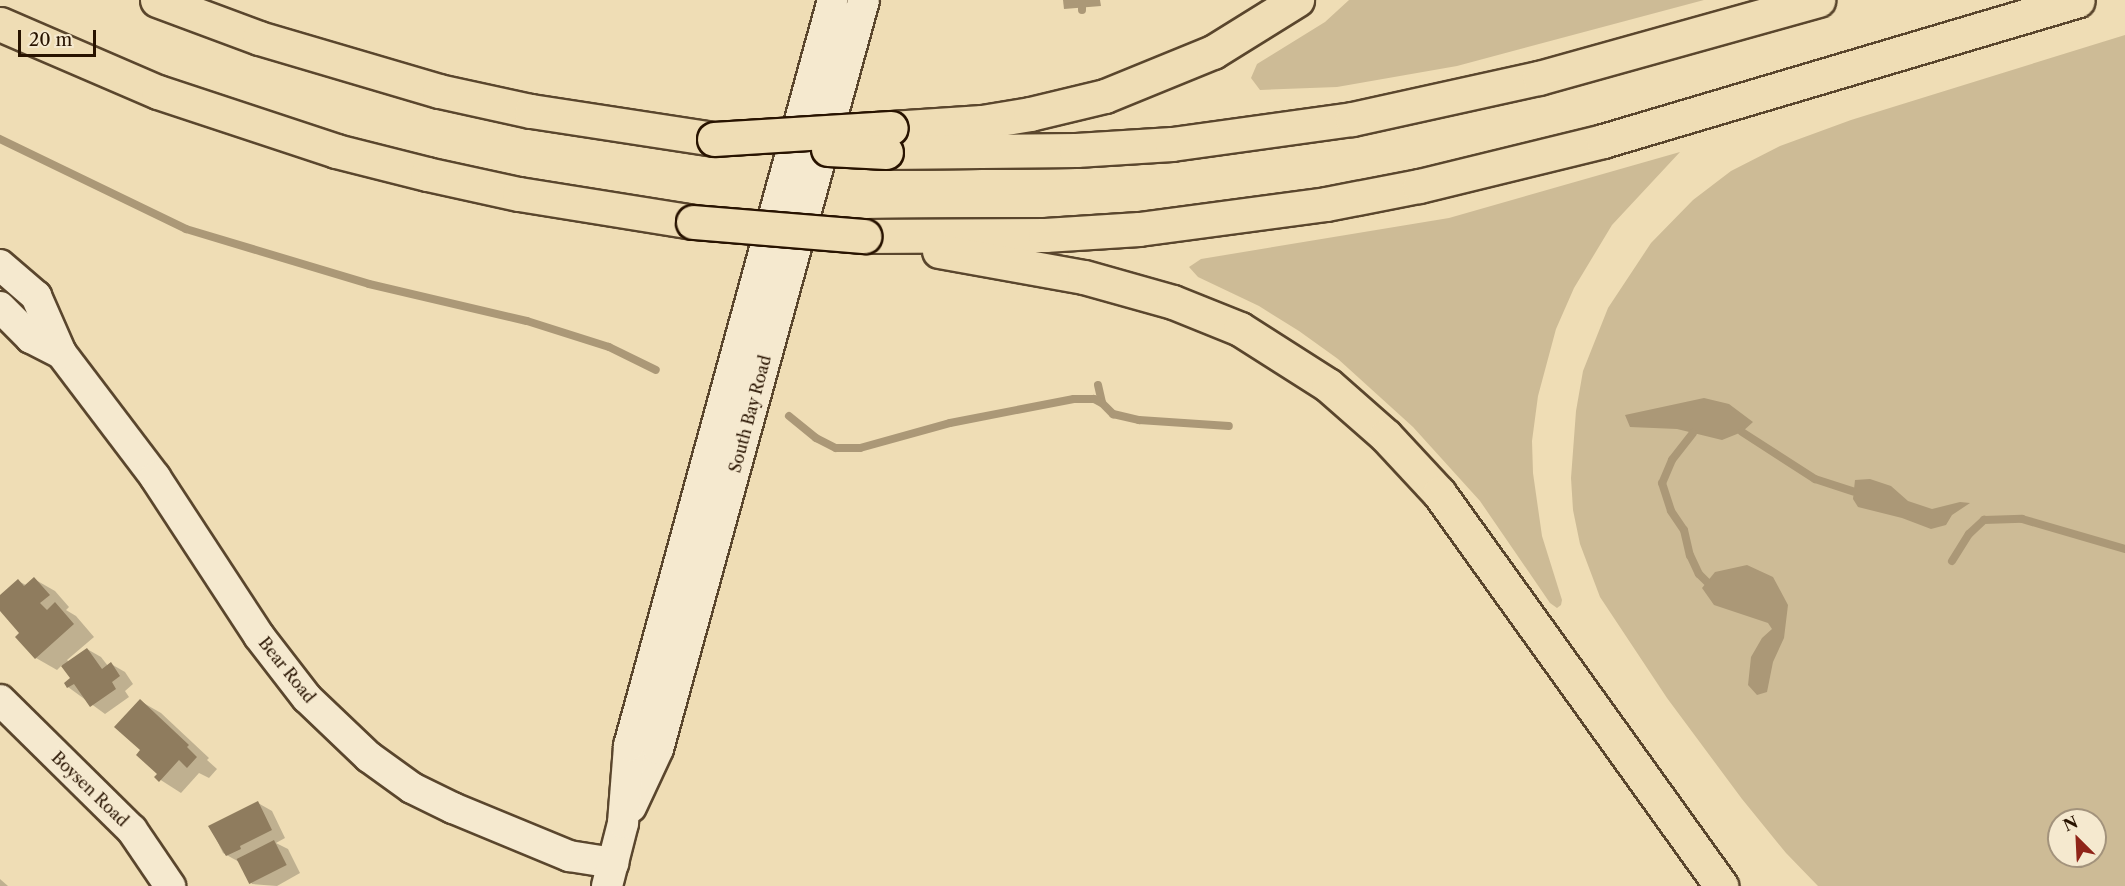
<!DOCTYPE html>
<style>
body{margin:0}
#map{position:relative;width:2125px;height:886px;overflow:hidden;background:#efddb5;font-family:"Libre Caslon Text",serif}
div>[style]{position:absolute}
.green>*{inset:0;background:#cdbb96}
.water>*{inset:0;background:#ab9877}
.shadow>*{inset:0;background:#0003}
.stream>*{height:8px;margin:-4px;padding:0 4px;transform-origin:4px;border-radius:4px;background:#ab9877}
.building>*{inset:0;background:#8f7c5e;transform-origin:0 0}
.roads{filter:drop-shadow(2px 0 #5a462d) drop-shadow(-2px 0 #5a462d) drop-shadow(0 2px #5a462d) drop-shadow(0 -2px #5a462d)}
.minor>*{height:30px;margin:-15px;padding:0 15px;transform-origin:15px;border-radius:15px;background:#f5e9cf}
.highway>*{height:33px;margin:-16.5px;padding:0 16.5px;transform-origin:16.5px;border-radius:16.5px;background:#efddb5}
.bridges{filter:drop-shadow(2px 0 #281300) drop-shadow(-2px 0 #281300) drop-shadow(0 2px #281300) drop-shadow(0 -2px #281300)}
.highway-bridge>*{height:33px;margin:-16.5px;padding:0 16.5px;transform-origin:16.5px;border-radius:16.5px;background:#efddb5}
span{translate:-50% -50%;white-space:nowrap;text-align:center;line-height:1.15;-webkit-text-stroke:6px #f5e9cf;paint-order:stroke}
.street-label{font-size:16px;color:#281300}
.north{position:absolute;left:2047px;top:808px;width:60px;height:60px;box-sizing:border-box;background:#f5e9cf;border:2px solid #a3937c;border-radius:50%;rotate:336deg;font-size:16px;font-weight:700;line-height:24px;text-align:center;color:#281300}
.north::after{content:'';display:block;margin:auto;width:21px;height:27px;background:#8f2418;clip-path:polygon(50% 0,100% 100%,50% 72%,0 100%)}
.scale{position:absolute;left:18px;top:30px;width:78px;height:27px;box-sizing:border-box;border:3px solid #281300;border-top:0;padding-left:8px;font-size:18px;line-height:21px;white-space:nowrap;color:#281300;-webkit-text-stroke:4px #f5e9cf;paint-order:stroke}
</style>
<div id="map">
<div class="green">
<div style="clip-path:polygon(1349px 0,1704px 0,1457px 66px,1337px 87px,1260px 90px,1251px 78px,1257px 64px,1325px 22px)"></div>
<div style="clip-path:polygon(evenodd,2125px 35px,2125px 886px,1818px 886px,1786px 853px,1742px 799px,1667px 698px,1600px 597px,1580px 544px,1573px 510px,1571px 478px,1576px 411px,1583px 371px,1608px 308px,1651px 243px,1693px 200px,1731px 171px,1780px 146px,1851px 120px,2125px 35px,2059px 820px,2095px 820px,2095px 856px,2059px 856px,2059px 820px)"></div>
<div style="clip-path:polygon(1680px 152px,1612px 225px,1574px 288px,1556px 329px,1538px 396px,1532px 441px,1533px 473px,1542px 536px,1562px 600px,1561px 605px,1557px 608px,1550px 603px,1480px 501px,1413px 427px,1338px 359px,1299px 331px,1259px 306px,1198px 277px,1189px 267px,1201px 259px,1449px 218px)"></div>
</div>
<div class="water">
<div style="clip-path:polygon(1063px 0,1100px 0,1101px 6px,1064px 9px)"></div>
<div style="clip-path:polygon(1704px 398px,1729px 404px,1753px 422px,1742px 432px,1722px 440px,1677px 429px,1630px 427px,1625px 415px)"></div>
<div style="clip-path:polygon(1870px 479px,1891px 486px,1908px 501px,1932px 509px,1960px 502px,1970px 503px,1952px 515px,1946px 525px,1931px 529px,1902px 518px,1858px 507px,1853px 499px,1855px 480px)"></div>
<div style="clip-path:polygon(1747px 565px,1773px 577px,1788px 605px,1784px 638px,1773px 662px,1767px 692px,1757px 695px,1748px 685px,1751px 657px,1762px 638px,1772px 629px,1768px 623px,1714px 605px,1702px 588px,1715px 572px)"></div>
</div>
<div class="shadow">
<div style="clip-path:polygon(34px 579px,55px 591px,69px 607px,66px 610px,76px 616px,94px 637px,67px 660px,69px 662px,87px 649px,101px 657px,108px 666px,111px 664px,125px 672px,133px 684px,125px 691px,129px 697px,105px 714px,68px 687px,72px 679px,62px 665px,57px 670px,36px 658px,22px 633px,0 608px,0 597px,18px 581px,26px 585px)"></div>
<div style="clip-path:polygon(140px 701px,161px 713px,209px 758px,207px 760px,217px 769px,209px 778px,199px 773px,181px 793px,156px 777px,159px 774px,142px 750px)"></div>
<div style="clip-path:polygon(258px 803px,272px 811px,285px 838px,276px 843px,288px 849px,300px 873px,277px 886px,252px 884px,241px 863px,223px 853px,210px 826px)"></div>
<div style="clip-path:polygon(0 879px,8px 886px,0 886px)"></div>
</div>
<div class="stream">
<div style="left:1082px;top:0;width:10px;rotate:90deg"></div>
<div style="left:0;top:139px;width:207px;rotate:25.8deg"></div>
<div style="left:186px;top:229px;width:191px;rotate:16.7deg"></div>
<div style="left:369px;top:284px;width:162px;rotate:13.2deg"></div>
<div style="left:527px;top:321px;width:86px;rotate:17.6deg"></div>
<div style="left:609px;top:347px;width:52px;rotate:26.1deg"></div>
<div style="left:1098px;top:385px;width:18px;rotate:77deg"></div>
<div style="left:789px;top:416px;width:35px;rotate:39deg"></div>
<div style="left:816px;top:438px;width:22px;rotate:27deg"></div>
<div style="left:836px;top:448px;width:24px"></div>
<div style="left:860px;top:448px;width:93px;rotate:-15.5deg"></div>
<div style="left:950px;top:423px;width:126px;rotate:-11deg"></div>
<div style="left:1074px;top:399px;width:20px"></div>
<div style="left:1094px;top:399px;width:9px;rotate:27deg"></div>
<div style="left:1102px;top:403px;width:16px;rotate:45deg"></div>
<div style="left:1113px;top:414px;width:27px;rotate:13deg"></div>
<div style="left:1139px;top:420px;width:90px;rotate:3.8deg"></div>
<div style="left:1742px;top:432px;width:87px;rotate:32.8deg"></div>
<div style="left:1815px;top:479px;width:40px;rotate:18deg"></div>
<div style="left:1693px;top:433px;width:34px;rotate:128deg"></div>
<div style="left:1672px;top:460px;width:25px;rotate:113deg"></div>
<div style="left:1662px;top:483px;width:29px;rotate:72deg"></div>
<div style="left:1671px;top:511px;width:23px;rotate:56deg"></div>
<div style="left:1684px;top:530px;width:26px;rotate:77deg"></div>
<div style="left:1690px;top:555px;width:21px;rotate:65deg"></div>
<div style="left:1699px;top:574px;width:11px;rotate:45deg"></div>
<div style="left:1952px;top:561px;width:32px;rotate:-58deg"></div>
<div style="left:1969px;top:534px;width:21px;rotate:-43deg"></div>
<div style="left:1984px;top:520px;width:38px;rotate:-2deg"></div>
<div style="left:2022px;top:519px;width:107px;rotate:16.2deg"></div>
</div>
<div class="building">
<div style="clip-path:polygon(34px 577px,50px 595px,40px 603px,47px 610px,55px 602px,74px 624px,35px 659px,15px 637px,19px 633px,0 611px,0 595px,18px 579px,24px 586px)"></div>
<div style="clip-path:polygon(87px 648px,102px 669px,111px 662px,120px 676px,112px 682px,116px 689px,90px 707px,74px 684px,67px 688px,64px 683px,70px 678px,61px 666px)"></div>
<div style="clip-path:polygon(140px 699px,189px 745px,187px 747px,197px 757px,187px 768px,179px 760px,159px 782px,154px 777px,157px 774px,136px 755px,140px 750px,114px 727px)"></div>
<div style="clip-path:polygon(258px 801px,272px 830px,240px 846px,241px 849px,226px 856px,208px 826px)"></div>
<div style="left:274px;top:840px;width:28px;height:42px;rotate:63deg"></div>
</div>
<div class="roads">
<div class="minor">
<div style="left:0;top:265px;width:48px;rotate:40.7deg"></div>
<div style="left:36px;top:296px;width:62px;rotate:66.3deg"></div>
<div style="left:61px;top:353px;width:156px;rotate:52.8deg"></div>
<div style="left:155px;top:477px;width:190px;rotate:56.8deg"></div>
<div style="left:259px;top:636px;width:78px;rotate:52.3deg"></div>
<div style="left:307px;top:698px;width:86px;rotate:43.6deg"></div>
<div style="left:369px;top:757px;width:53px;rotate:35.8deg"></div>
<div style="left:412px;top:788px;width:46px;rotate:26deg"></div>
<div style="left:453px;top:808px;width:126px;rotate:22.5deg"></div>
<div style="left:569px;top:856px;width:45px;rotate:9deg"></div>
<div style="left:0;top:307px;width:44px;rotate:45deg"></div>
<div style="left:31px;top:338px;width:34px;rotate:27deg"></div>
<div style="left:0;top:700px;width:185px;rotate:44.6deg"></div>
<div style="left:132px;top:830px;width:68px;rotate:55.8deg"></div>
<div style="left:631px;top:807px;width:64px;rotate:-65deg"></div>
<div style="left:658px;top:749px;width:777px;rotate:-74.62deg"></div>
<div style="left:607px;top:886px;width:65px;rotate:-75.7deg"></div>
<div style="left:623px;top:823px;width:77px;rotate:-85.5deg"></div>
<div style="left:629px;top:746px;width:773px;rotate:-74.71deg"></div>
</div>
<div class="highway">
<div style="left:157px;top:0;width:109px;rotate:20.4deg"></div>
<div style="left:259px;top:38px;width:188px;rotate:16.4deg"></div>
<div style="left:439px;top:91px;width:94px;rotate:12.3deg"></div>
<div style="left:531px;top:111px;width:185px;rotate:8.7deg"></div>
<div style="left:0;top:24px;width:172px;rotate:23.3deg"></div>
<div style="left:158px;top:92px;width:188px;rotate:18.3deg"></div>
<div style="left:336px;top:151px;width:94px;rotate:14.2deg"></div>
<div style="left:427px;top:174px;width:94px;rotate:12.3deg"></div>
<div style="left:519px;top:194px;width:176px;rotate:9.1deg"></div>
<div style="left:891px;top:128px;width:91px;rotate:-3.8deg"></div>
<div style="left:982px;top:122px;width:49px;rotate:-9.5deg"></div>
<div style="left:1030px;top:114px;width:77px;rotate:-13.5deg"></div>
<div style="left:1105px;top:96px;width:117px;rotate:-22.2deg"></div>
<div style="left:1213px;top:52px;width:99px;rotate:-31.8deg"></div>
<div style="left:886px;top:152px;width:190px;rotate:-0.6deg"></div>
<div style="left:1076px;top:150px;width:96px;rotate:-3.6deg"></div>
<div style="left:1172px;top:144px;width:182px;rotate:-7.9deg"></div>
<div style="left:1352px;top:119px;width:191px;rotate:-12.4deg"></div>
<div style="left:1539px;top:78px;width:290px;rotate:-15.6deg"></div>
<div style="left:864px;top:236px;width:181px;rotate:-0.3deg"></div>
<div style="left:1045px;top:235px;width:94px;rotate:-3.7deg"></div>
<div style="left:1139px;top:229px;width:189px;rotate:-7.6deg"></div>
<div style="left:1326px;top:204px;width:95px;rotate:-11deg"></div>
<div style="left:1419px;top:186px;width:189px;rotate:-13.7deg"></div>
<div style="left:1603px;top:141px;width:495px;rotate:-16.5deg"></div>
<div style="left:939px;top:251px;width:147px;rotate:10.2deg"></div>
<div style="left:1084px;top:277px;width:92px;rotate:15.7deg"></div>
<div style="left:1173px;top:302px;width:72px;rotate:21.9deg"></div>
<div style="left:1240px;top:329px;width:104px;rotate:32.5deg"></div>
<div style="left:1328px;top:385px;width:77px;rotate:41.3deg"></div>
<div style="left:1386px;top:436px;width:78px;rotate:47.1deg"></div>
<div style="left:1439px;top:493px;width:484px;rotate:54.3deg"></div>
</div>
</div>
<div class="bridges">
<div class="highway-bridge">
<div style="left:714px;top:139px;width:177px;rotate:-3.6deg"></div>
<div style="left:828px;top:149px;width:58px;rotate:3deg"></div>
<div style="left:693px;top:222px;width:172px;rotate:4.7deg"></div>
</div>
</div>
<div class="street-label">
<span style="left:750px;top:414px;rotate:-75deg">South Bay Road</span>
<span style="left:287px;top:670px;rotate:51deg">Bear Road</span>
<span style="left:90px;top:789px;rotate:44deg">Boysen Road</span>
</div>
<div class="north">N</div>
<div class="scale">20 m</div>
</div>
